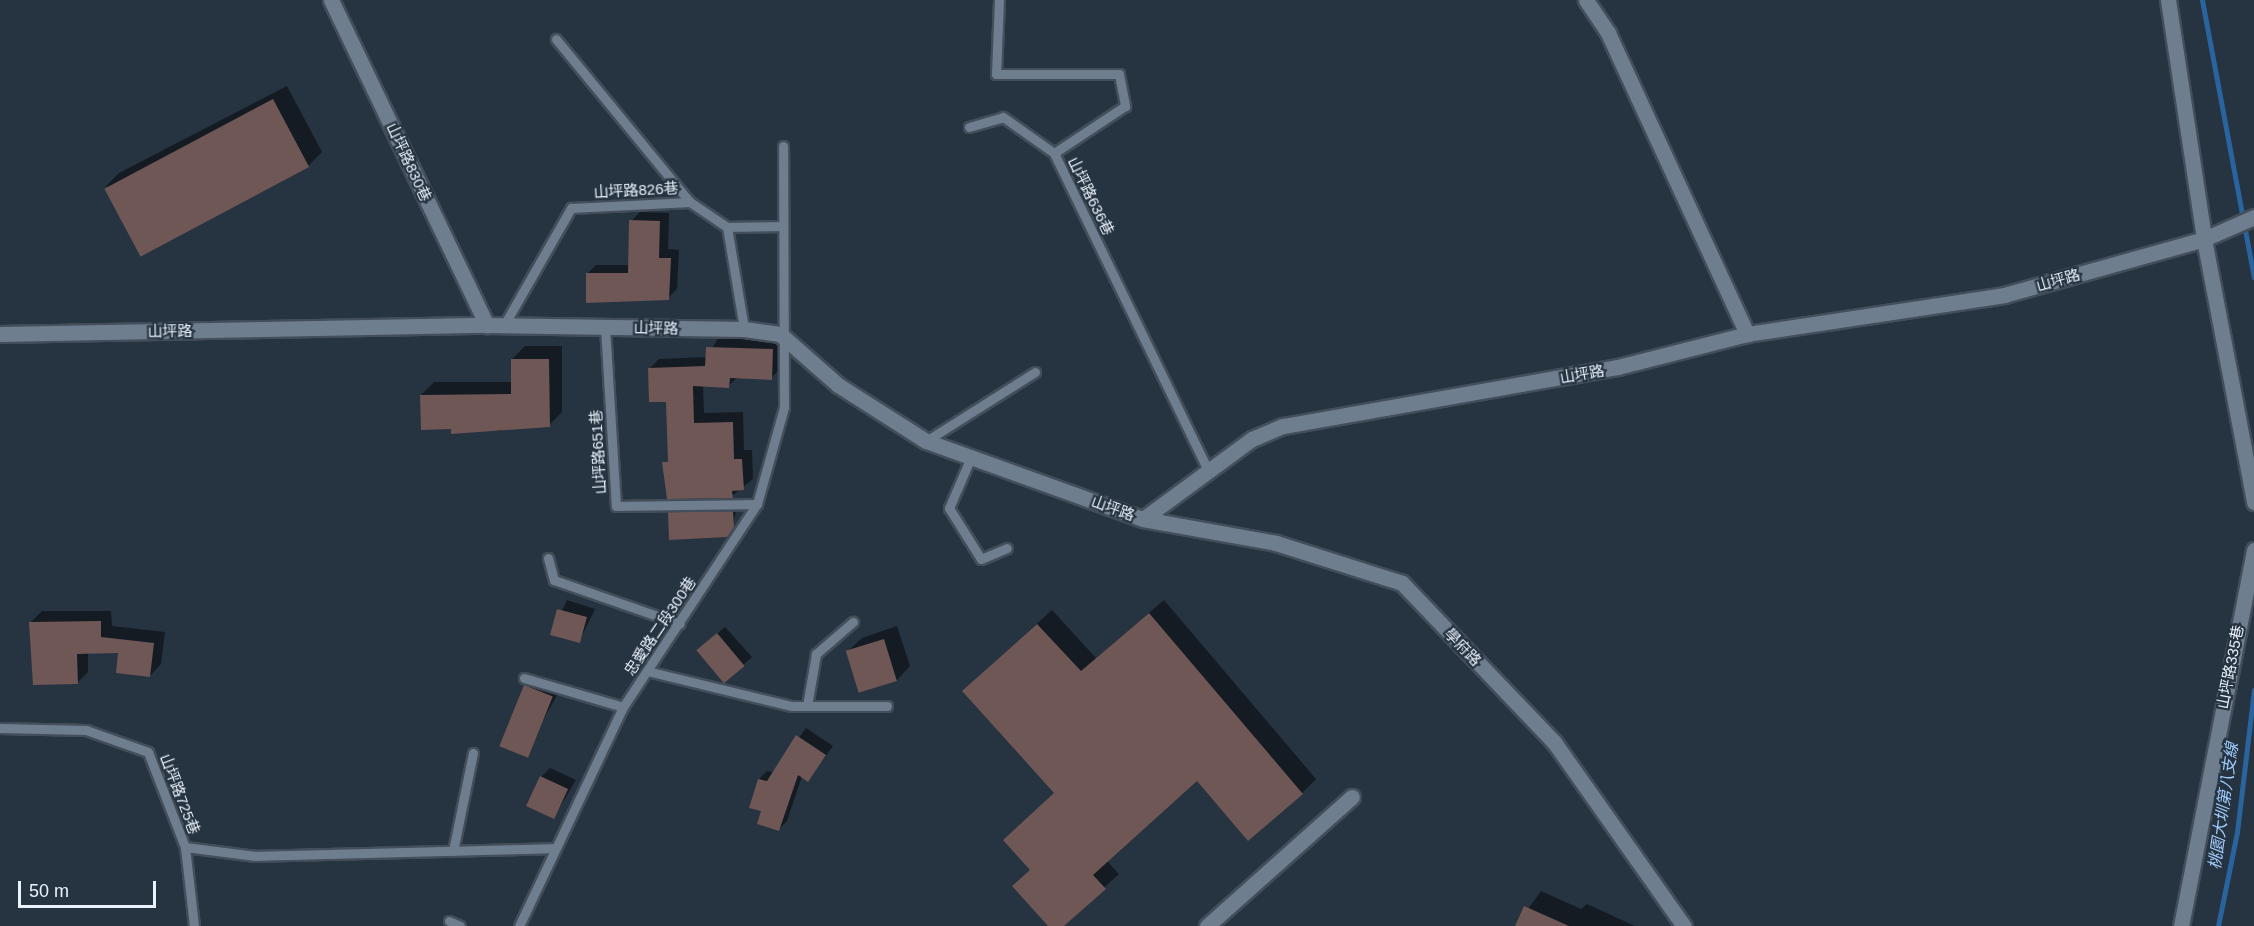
<!DOCTYPE html>
<meta charset="utf-8">
<style>
body{margin:0}
#map{position:relative;width:2254px;height:926px;overflow:hidden;background:#263341;font-family:Helvetica,"Noto Sans TC",sans-serif}
div>[style]{position:absolute}
.shadow>*{inset:0;background:#0007}
.stream>*{height:5px;margin:-2.5px;padding:0 2.5px;transform-origin:2.5px;border-radius:2.5px;background:#29649e}
.building>*{inset:0;background:#6e5755;transform-origin:0 0}
.roads{filter:drop-shadow(2px 0 #434e5a) drop-shadow(-2px 0 #434e5a) drop-shadow(0 2px #434e5a) drop-shadow(0 -2px #434e5a)}
.lane>*{height:9px;margin:-4.5px;padding:0 4.5px;transform-origin:4.5px;border-radius:4.5px;background:#6f7e8e}
.street>*{height:15px;margin:-7.5px;padding:0 7.5px;transform-origin:7.5px;border-radius:7.5px;background:#6f7e8e}
span{translate:-50% -50%;white-space:nowrap;text-align:center;line-height:1.15;-webkit-text-stroke:4.5px #263341;paint-order:stroke}
.street-label{font-size:15px;color:#eaf3fc}
.water-label{font-size:16px;color:#a0cdff;font-style:italic}
.scale{position:absolute;left:18px;top:881px;width:138px;height:27px;box-sizing:border-box;border:3px solid #eaf3fc;border-top:0;padding-left:8px;font-size:18px;line-height:21px;white-space:nowrap;color:#eaf3fc;-webkit-text-stroke:4px #263341;paint-order:stroke}
</style>
<div id="map">
<div class="shadow">
<div style="clip-path:polygon(287px 86px,322px 152px,308px 166px,105px 187px,119px 173px)"></div>
<div style="clip-path:polygon(640px 212px,669px 213px,668px 249px,679px 250px,677px 289px,668px 298px,587px 274px,596px 265px,629px 265px,631px 221px)"></div>
<div style="clip-path:polygon(718px 338px,782px 339px,781px 368px,771px 378px,738px 377px,728px 386px,703px 385px,704px 413px,743px 412px,744px 450px,752px 450px,753px 479px,732px 496px,668px 497px,668px 400px,649px 369px,659px 359px,707px 357px)"></div>
<div style="clip-path:polygon(525px 346px,562px 346px,562px 412px,549px 425px,507px 425px,501px 431px,422px 428px,421px 395px,434px 382px,512px 382px,512px 359px)"></div>
<div style="clip-path:polygon(737px 508px,731px 531px,669px 513px,673px 509px)"></div>
<div style="clip-path:polygon(567px 600px,595px 609px,579px 642px,551px 634px)"></div>
<div style="clip-path:polygon(1164px 600px,1316px 779px,1302px 793px,1197px 779px,1107px 861px,1119px 874px,1062px 926px,1050px 926px,1031px 870px,1056px 792px,978px 677px,1052px 610px,1096px 658px)"></div>
<div style="clip-path:polygon(42px 611px,111px 611px,112px 626px,165px 632px,161px 664px,150px 676px,120px 652px,88px 652px,88px 672px,77px 683px,31px 622px)"></div>
<div style="clip-path:polygon(897px 626px,910px 666px,897px 680px,848px 651px,862px 638px)"></div>
<div style="clip-path:polygon(725px 627px,752px 657px,726px 681px,706px 643px)"></div>
<div style="clip-path:polygon(534px 677px,561px 688px,523px 756px,525px 686px)"></div>
<div style="clip-path:polygon(806px 728px,833px 746px,808px 780px,802px 776px,787px 821px,779px 829px,763px 810px,759px 779px,767px 771px,774px 773px)"></div>
<div style="clip-path:polygon(550px 768px,576px 780px,554px 817px,541px 777px)"></div>
<div style="clip-path:polygon(1541px 891px,1581px 909px,1587px 904px,1635px 926px,1516px 926px)"></div>
</div>
<div class="stream">
<div style="left:2202px;top:0;width:282px;rotate:79.4deg"></div>
<div style="left:2218px;top:926px;width:96px;rotate:-78.6deg"></div>
<div style="left:2237px;top:832px;width:143px;rotate:-83.2deg"></div>
</div>
<div class="building">
<div style="left:273px;top:99px;width:77px;height:191px;rotate:62deg"></div>
<div style="clip-path:polygon(629px 220px,660px 221px,659px 258px,671px 258px,669px 300px,586px 303px,586px 273px,628px 273px)"></div>
<div style="clip-path:polygon(706px 347px,773px 349px,772px 380px,730px 378px,729px 388px,693px 386px,694px 423px,733px 422px,734px 459px,742px 459px,744px 490px,732px 491px,733px 498px,667px 499px,662px 462px,668px 462px,666px 402px,649px 402px,648px 368px,705px 366px)"></div>
<div style="clip-path:polygon(511px 359px,549px 359px,550px 427px,451px 434px,451px 429px,421px 430px,420px 395px,511px 394px)"></div>
<div style="clip-path:polygon(733px 511px,734px 527px,727px 537px,669px 540px,668px 512px)"></div>
<div style="left:557px;top:609px;width:31px;height:27px;rotate:15deg"></div>
<div style="clip-path:polygon(1149px 613px,1303px 794px,1248px 841px,1197px 781px,1093px 875px,1106px 889px,1064px 926px,1048px 926px,1012px 886px,1030px 870px,1003px 840px,1054px 793px,962px 691px,1037px 624px,1081px 671px)"></div>
<div style="clip-path:polygon(101px 621px,101px 637px,154px 643px,150px 677px,116px 673px,118px 653px,77px 654px,78px 684px,33px 685px,29px 622px)"></div>
<div style="left:717px;top:633px;width:43px;height:27px;rotate:50deg"></div>
<div style="left:884px;top:639px;width:44px;height:40px;rotate:73deg"></div>
<div style="left:524px;top:685px;width:31px;height:66px;rotate:22deg"></div>
<div style="clip-path:polygon(796px 735px,826px 755px,808px 782px,798px 775px,779px 831px,757px 824px,761px 811px,749px 808px,758px 779px,767px 781px)"></div>
<div style="left:540px;top:776px;width:31px;height:33px;rotate:25deg"></div>
<div style="clip-path:polygon(1524px 906px,1569px 926px,1515px 926px)"></div>
</div>
<div class="roads">
<div class="lane">
<div style="left:999px;top:0;width:74px;rotate:92.3deg"></div>
<div style="left:996px;top:74px;width:123px"></div>
<div style="left:1119px;top:74px;width:33px;rotate:79deg"></div>
<div style="left:1125px;top:106px;width:85px;rotate:146.5deg"></div>
<div style="left:1054px;top:153px;width:352px;rotate:64.1deg"></div>
<div style="left:556px;top:39px;width:211px;rotate:50.6deg"></div>
<div style="left:969px;top:127px;width:35px;rotate:-16deg"></div>
<div style="left:1003px;top:117px;width:62px;rotate:35.2deg"></div>
<div style="left:727px;top:227px;width:55px;rotate:-1deg"></div>
<div style="left:504px;top:325px;width:135px;rotate:-60.2deg"></div>
<div style="left:571px;top:208px;width:119px;rotate:-2.9deg"></div>
<div style="left:690px;top:202px;width:45px;rotate:34deg"></div>
<div style="left:727px;top:227px;width:103px;rotate:80.5deg"></div>
<div style="left:605px;top:327px;width:179px;rotate:86.5deg"></div>
<div style="left:616px;top:506px;width:141px;rotate:-0.8deg"></div>
<div style="left:926px;top:441px;width:129px;rotate:-32.3deg"></div>
<div style="left:971px;top:457px;width:56px;rotate:113.3deg"></div>
<div style="left:949px;top:508px;width:60px;rotate:57.9deg"></div>
<div style="left:981px;top:559px;width:28px;rotate:-23deg"></div>
<div style="left:548px;top:558px;width:23px;rotate:75deg"></div>
<div style="left:554px;top:580px;width:133px;rotate:19.2deg"></div>
<div style="left:647px;top:671px;width:149px;rotate:13.6deg"></div>
<div style="left:792px;top:706px;width:95px"></div>
<div style="left:524px;top:678px;width:103px;rotate:16.3deg"></div>
<div style="left:807px;top:706px;width:53px;rotate:-80.2deg"></div>
<div style="left:816px;top:654px;width:49px;rotate:-40.9deg"></div>
<div style="left:0;top:728px;width:86px;rotate:1.3deg"></div>
<div style="left:86px;top:730px;width:66px;rotate:19.5deg"></div>
<div style="left:148px;top:752px;width:102px;rotate:68.7deg"></div>
<div style="left:185px;top:847px;width:80px;rotate:83.5deg"></div>
<div style="left:185px;top:847px;width:71px;rotate:7.3deg"></div>
<div style="left:255px;top:856px;width:301px;rotate:-1.5deg"></div>
<div style="left:453px;top:851px;width:100px;rotate:-78.5deg"></div>
<div style="left:449px;top:921px;width:12px;rotate:24deg"></div>
<div style="left:519px;top:926px;width:242px;rotate:-64.6deg"></div>
<div style="left:623px;top:707px;width:243px;rotate:-56.6deg"></div>
<div style="left:757px;top:504px;width:101px;rotate:-74.4deg"></div>
<div style="left:784px;top:407px;width:261px;rotate:-90.2deg"></div>
</div>
<div class="street">
<div style="left:331px;top:0;width:361px;rotate:64.4deg"></div>
<div style="left:1586px;top:0;width:40px;rotate:56deg"></div>
<div style="left:1608px;top:33px;width:332px;rotate:65.2deg"></div>
<div style="left:2168px;top:0;width:242px;rotate:81.4deg"></div>
<div style="left:2204px;top:239px;width:268px;rotate:79.2deg"></div>
<div style="left:0;top:334px;width:487px;rotate:-1.1deg"></div>
<div style="left:487px;top:325px;width:257px;rotate:0.9deg"></div>
<div style="left:744px;top:329px;width:36px;rotate:8deg"></div>
<div style="left:780px;top:334px;width:77px;rotate:41.3deg"></div>
<div style="left:838px;top:385px;width:104px;rotate:32.5deg"></div>
<div style="left:926px;top:441px;width:231px;rotate:19.8deg"></div>
<div style="left:1143px;top:519px;width:135px;rotate:-36.3deg"></div>
<div style="left:1252px;top:439px;width:34px;rotate:-23deg"></div>
<div style="left:1283px;top:426px;width:340px;rotate:-10deg"></div>
<div style="left:1618px;top:367px;width:133px;rotate:-14.3deg"></div>
<div style="left:1747px;top:334px;width:260px;rotate:-8.6deg"></div>
<div style="left:2004px;top:295px;width:208px;rotate:-15.6deg"></div>
<div style="left:2204px;top:239px;width:55px;rotate:-23.7deg"></div>
<div style="left:1143px;top:519px;width:135px;rotate:10.2deg"></div>
<div style="left:1276px;top:543px;width:132px;rotate:17.6deg"></div>
<div style="left:1402px;top:583px;width:220px;rotate:46.3deg"></div>
<div style="left:1554px;top:742px;width:225px;rotate:54.8deg"></div>
<div style="left:1207px;top:926px;width:194px;rotate:-41.7deg"></div>
<div style="left:2181px;top:926px;width:383px;rotate:-79deg"></div>
</div>
</div>
<div class="street-label">
<span style="left:409px;top:162px;rotate:65deg">山坪路830巷</span>
<span style="left:636px;top:190px;rotate:-3deg">山坪路826巷</span>
<span style="left:1091px;top:196px;rotate:64deg">山坪路636巷</span>
<span style="left:2058px;top:280px;rotate:-16deg">山坪路</span>
<span style="left:656px;top:328px;rotate:1deg">山坪路</span>
<span style="left:170px;top:331px;rotate:-1deg">山坪路</span>
<span style="left:1582px;top:374px;rotate:-10deg">山坪路</span>
<span style="left:598px;top:452px;rotate:-93deg">山坪路651巷</span>
<span style="left:1113px;top:508px;rotate:20deg">山坪路</span>
<span style="left:660px;top:626px;rotate:-56deg">忠愛路二段300巷</span>
<span style="left:1463px;top:647px;rotate:46deg">學府路</span>
<span style="left:2230px;top:667px;rotate:-79deg">山坪路335巷</span>
<span style="left:180px;top:794px;rotate:69deg">山坪路725巷</span>
</div>
<div class="water-label">
<span style="left:2224px;top:806px;rotate:-82deg">桃園大圳第八支線</span>
</div>
<div class="scale">50 m</div>
</div>
